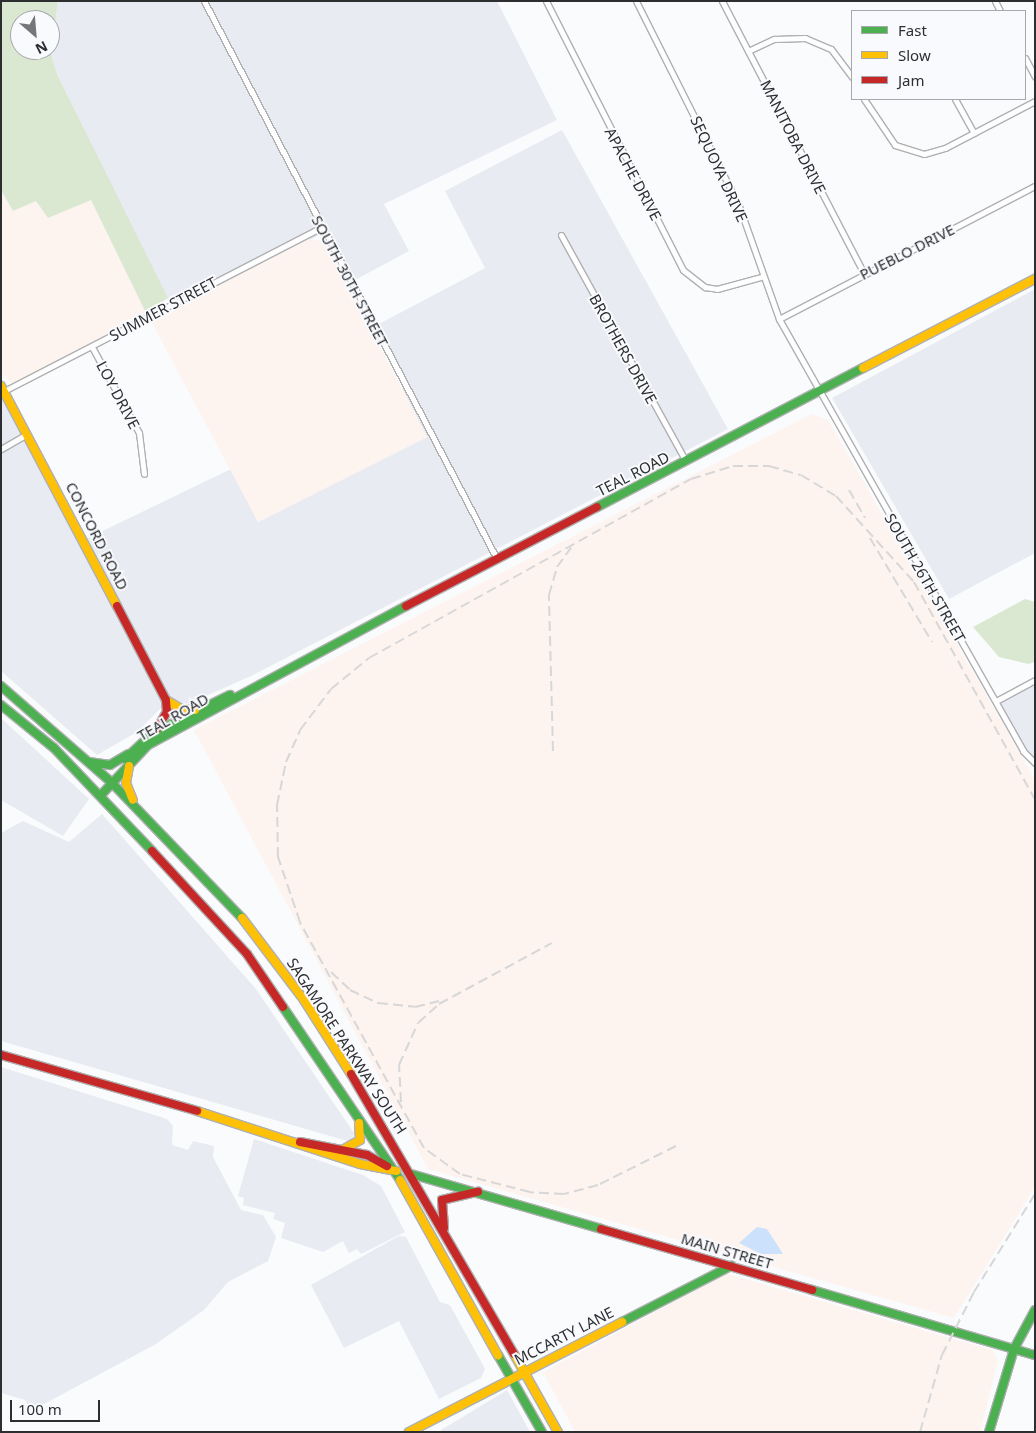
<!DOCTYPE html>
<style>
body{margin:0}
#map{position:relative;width:1036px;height:1433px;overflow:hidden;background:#fafbfd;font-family:"Noto Sans",sans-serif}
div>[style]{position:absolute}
.built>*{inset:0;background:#e8ebf2}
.industrial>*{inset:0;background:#fdf3ef}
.green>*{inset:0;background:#dae8d2}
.water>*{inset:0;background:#cbe1fc}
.roads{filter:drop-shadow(1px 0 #afb0b2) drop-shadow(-1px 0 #afb0b2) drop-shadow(0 1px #afb0b2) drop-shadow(0 -1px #afb0b2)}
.street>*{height:5px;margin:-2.5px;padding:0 2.5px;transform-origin:2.5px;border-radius:2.5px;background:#fefeff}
.fast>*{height:8px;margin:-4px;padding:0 4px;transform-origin:4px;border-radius:4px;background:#4caf50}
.slow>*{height:8px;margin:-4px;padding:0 4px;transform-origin:4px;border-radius:4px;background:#ffc107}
.jam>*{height:8px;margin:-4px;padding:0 4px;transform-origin:4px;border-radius:4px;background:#c62828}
.rail>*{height:2px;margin-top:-1px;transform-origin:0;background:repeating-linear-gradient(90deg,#d7d7d8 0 10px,transparent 0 15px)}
span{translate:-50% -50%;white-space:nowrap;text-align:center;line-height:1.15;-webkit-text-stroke:4px #f9fafe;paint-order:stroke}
.street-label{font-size:15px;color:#2d2e30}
.frame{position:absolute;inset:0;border:2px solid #2d2e30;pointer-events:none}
.legend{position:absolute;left:851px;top:10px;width:175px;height:90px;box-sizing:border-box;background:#f9fafe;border:1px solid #a7a8ac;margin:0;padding:6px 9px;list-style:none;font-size:15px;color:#2d2e30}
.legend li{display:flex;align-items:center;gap:10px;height:25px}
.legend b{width:25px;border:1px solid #a7a8ac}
.north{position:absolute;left:10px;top:10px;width:50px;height:50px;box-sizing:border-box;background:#f9fafe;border:1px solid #a7a8ac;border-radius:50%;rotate:153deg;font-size:14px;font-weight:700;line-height:20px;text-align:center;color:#2d2e30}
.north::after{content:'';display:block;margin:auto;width:18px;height:22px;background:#757678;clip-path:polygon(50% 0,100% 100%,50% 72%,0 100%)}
.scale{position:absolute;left:10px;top:1400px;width:90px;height:22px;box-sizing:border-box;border:2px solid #2d2e30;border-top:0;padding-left:6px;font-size:15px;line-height:18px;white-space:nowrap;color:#2d2e30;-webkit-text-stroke:4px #f9fafe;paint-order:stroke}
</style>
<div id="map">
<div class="built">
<div style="clip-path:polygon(58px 1px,497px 1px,557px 120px,384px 204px,409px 251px,355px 280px,327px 231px,173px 310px,57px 74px,51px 54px)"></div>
<div style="clip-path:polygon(562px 130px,728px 429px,251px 676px,181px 707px,171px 699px,86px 539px,231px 469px,258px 522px,427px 437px,402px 388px,409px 384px,377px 325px,485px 268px,445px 191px)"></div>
<div style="clip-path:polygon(1035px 289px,1035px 553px,949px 599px,832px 398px)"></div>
<div style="clip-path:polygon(1px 397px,164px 705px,137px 732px,97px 755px,1px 671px)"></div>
<div style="clip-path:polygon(1035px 680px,1035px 763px,996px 701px)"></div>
<div style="clip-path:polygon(1px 718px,89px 799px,63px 836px,1px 800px)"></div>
<div style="clip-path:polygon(102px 814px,256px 989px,354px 1133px,351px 1142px,1px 1041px,1px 833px,23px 821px,69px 842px)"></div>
<div style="clip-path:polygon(1px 1067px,167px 1119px,173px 1126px,172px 1145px,188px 1150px,193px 1141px,214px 1146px,213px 1157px,241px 1210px,263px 1215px,276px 1237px,268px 1261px,228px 1282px,204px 1310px,156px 1344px,31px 1411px,25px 1400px,1px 1393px)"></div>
<div style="clip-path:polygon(254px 1139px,363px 1175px,381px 1186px,405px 1232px,361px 1254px,357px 1249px,349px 1253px,343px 1241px,323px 1252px,281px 1238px,285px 1223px,273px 1219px,275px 1213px,243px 1205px,244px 1198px,238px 1196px)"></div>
<div style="clip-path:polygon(399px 1236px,406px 1237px,440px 1302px,450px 1305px,485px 1369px,481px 1378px,439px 1399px,399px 1321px,344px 1348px,311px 1285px)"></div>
<div style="clip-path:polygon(507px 1390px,530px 1432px,442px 1432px,441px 1430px)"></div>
</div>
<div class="industrial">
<div style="clip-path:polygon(1px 190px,13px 211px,36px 201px,48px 218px,91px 200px,146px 313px,13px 384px,1px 374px)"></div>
<div style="clip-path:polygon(308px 239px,323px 241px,332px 255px,427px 437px,258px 522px,151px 321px)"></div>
<div style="clip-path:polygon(812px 414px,828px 420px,1035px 780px,1035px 1187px,954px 1318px,428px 1169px,194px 730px)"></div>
<div style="clip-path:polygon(727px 1274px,992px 1350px,998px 1360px,980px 1432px,575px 1432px,543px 1372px)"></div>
</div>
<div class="green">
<div style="clip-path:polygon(evenodd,1px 1px,58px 1px,51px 54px,57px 74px,168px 298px,146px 313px,91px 200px,48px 218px,36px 201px,13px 211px,1px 190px,1px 1px,20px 20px,50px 20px,50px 50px,20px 50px,20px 20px)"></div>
<div style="clip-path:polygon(1025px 599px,1035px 602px,1035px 662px,1028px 664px,999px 657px,973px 627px)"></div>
</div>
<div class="water">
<div style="clip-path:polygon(757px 1227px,767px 1229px,783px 1254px,761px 1254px,739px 1243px)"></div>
</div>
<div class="roads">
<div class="street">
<div style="left:204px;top:1px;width:630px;rotate:62.3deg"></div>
<div style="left:546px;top:1px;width:302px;rotate:63deg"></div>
<div style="left:683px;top:270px;width:28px;rotate:38deg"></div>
<div style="left:705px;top:287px;width:12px;rotate:9deg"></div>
<div style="left:717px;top:289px;width:46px;rotate:-15.3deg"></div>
<div style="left:636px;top:1px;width:229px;rotate:63.3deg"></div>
<div style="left:739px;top:206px;width:120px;rotate:70.5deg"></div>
<div style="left:779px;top:319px;width:496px;rotate:60.5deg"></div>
<div style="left:1023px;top:751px;width:17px;rotate:45deg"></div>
<div style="left:722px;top:1px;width:308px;rotate:62.5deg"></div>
<div style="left:995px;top:1px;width:11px;rotate:63deg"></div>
<div style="left:748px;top:51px;width:29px;rotate:-25deg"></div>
<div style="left:774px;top:39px;width:31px;rotate:-2deg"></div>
<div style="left:805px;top:38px;width:28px;rotate:23deg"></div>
<div style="left:831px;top:49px;width:35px;rotate:53deg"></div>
<div style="left:1025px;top:58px;width:21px;rotate:62deg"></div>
<div style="left:864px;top:99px;width:55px;rotate:56deg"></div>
<div style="left:895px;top:145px;width:30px;rotate:17deg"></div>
<div style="left:924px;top:154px;width:22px;rotate:-16deg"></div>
<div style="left:945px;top:148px;width:102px;rotate:-27.6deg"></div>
<div style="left:955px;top:99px;width:39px;rotate:61deg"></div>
<div style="left:561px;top:235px;width:258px;rotate:61.1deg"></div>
<div style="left:779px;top:319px;width:288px;rotate:-27.5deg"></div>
<div style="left:92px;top:347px;width:98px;rotate:61.3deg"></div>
<div style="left:139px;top:433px;width:41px;rotate:83deg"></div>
<div style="left:4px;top:391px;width:358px;rotate:-27.3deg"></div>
<div style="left:1px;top:449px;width:30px;rotate:-30deg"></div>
<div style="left:996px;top:701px;width:44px;rotate:-28.3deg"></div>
</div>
<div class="fast">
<div style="left:597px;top:507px;width:300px;rotate:-27.6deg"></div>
<div style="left:1px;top:686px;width:147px;rotate:41.1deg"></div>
<div style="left:112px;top:783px;width:187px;rotate:46.1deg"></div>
<div style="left:1px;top:705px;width:68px;rotate:39.1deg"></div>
<div style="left:54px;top:748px;width:142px;rotate:46.4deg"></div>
<div style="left:125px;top:759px;width:38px;rotate:-43deg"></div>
<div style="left:153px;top:733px;width:86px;rotate:-26.3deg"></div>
<div style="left:89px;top:762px;width:21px;rotate:8deg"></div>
<div style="left:110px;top:765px;width:21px;rotate:-31deg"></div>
<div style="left:101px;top:795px;width:69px;rotate:-46.8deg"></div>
<div style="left:148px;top:745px;width:293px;rotate:-28.3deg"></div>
<div style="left:283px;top:1007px;width:209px;rotate:55.9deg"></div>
<div style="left:411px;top:1174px;width:198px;rotate:16.1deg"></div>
<div style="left:812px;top:1290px;width:232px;rotate:16.3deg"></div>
<div style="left:622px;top:1322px;width:123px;rotate:-27.2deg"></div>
<div style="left:498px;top:1355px;width:89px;rotate:60.3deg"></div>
<div style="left:989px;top:1432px;width:87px;rotate:-73.2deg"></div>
<div style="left:1014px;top:1349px;width:44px;rotate:-61.7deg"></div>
</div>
<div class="slow">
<div style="left:863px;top:368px;width:194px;rotate:-27.4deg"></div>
<div style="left:1px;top:386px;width:249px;rotate:62.2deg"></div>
<div style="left:166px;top:700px;width:17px;rotate:31deg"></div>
<div style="left:181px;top:709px;width:14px;rotate:4deg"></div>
<div style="left:129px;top:766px;width:17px;rotate:100deg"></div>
<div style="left:126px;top:783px;width:18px;rotate:68deg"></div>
<div style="left:242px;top:918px;width:103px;rotate:52.9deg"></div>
<div style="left:304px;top:1000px;width:88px;rotate:57.6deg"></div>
<div style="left:197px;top:1111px;width:171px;rotate:18deg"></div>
<div style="left:360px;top:1164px;width:37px;rotate:11deg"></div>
<div style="left:344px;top:1149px;width:18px;rotate:-29deg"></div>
<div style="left:360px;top:1140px;width:17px;rotate:-93deg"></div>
<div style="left:400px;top:1180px;width:201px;rotate:60.8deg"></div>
<div style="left:514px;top:1354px;width:90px;rotate:60.6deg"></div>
<div style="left:409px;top:1432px;width:240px;rotate:-27.3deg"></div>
</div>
<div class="jam">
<div style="left:117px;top:606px;width:106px;rotate:62.5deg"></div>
<div style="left:406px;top:606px;width:215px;rotate:-27.4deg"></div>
<div style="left:157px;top:729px;width:20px;rotate:-60deg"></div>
<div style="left:167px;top:712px;width:12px;rotate:-95deg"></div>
<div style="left:152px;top:851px;width:140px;rotate:47.3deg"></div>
<div style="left:247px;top:954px;width:64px;rotate:55.8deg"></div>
<div style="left:1px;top:1055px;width:204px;rotate:15.9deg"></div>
<div style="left:351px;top:1074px;width:324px;rotate:59.8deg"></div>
<div style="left:300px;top:1142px;width:68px;rotate:11deg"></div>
<div style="left:367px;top:1155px;width:23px;rotate:29deg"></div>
<div style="left:444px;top:1228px;width:28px;rotate:-94deg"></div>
<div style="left:442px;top:1200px;width:37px;rotate:-13deg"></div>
<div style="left:601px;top:1229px;width:220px;rotate:16.1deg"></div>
</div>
</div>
<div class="rail">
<div style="left:849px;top:490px;width:32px;rotate:60deg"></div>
<div style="left:870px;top:538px;width:121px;rotate:59.2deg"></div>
<div style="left:553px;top:751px;width:156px;rotate:-91.5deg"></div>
<div style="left:549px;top:595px;width:29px;rotate:-74deg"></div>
<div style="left:557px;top:567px;width:24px;rotate:-54deg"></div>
<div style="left:331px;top:972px;width:26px;rotate:43deg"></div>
<div style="left:350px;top:990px;width:31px;rotate:25deg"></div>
<div style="left:378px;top:1003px;width:37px;rotate:6deg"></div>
<div style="left:415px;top:1007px;width:25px;rotate:-14deg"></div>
<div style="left:401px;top:1102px;width:37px;rotate:-93deg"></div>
<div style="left:399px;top:1065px;width:46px;rotate:-65.7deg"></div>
<div style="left:418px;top:1023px;width:28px;rotate:-42deg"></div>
<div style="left:439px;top:1004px;width:128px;rotate:-28.4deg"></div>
<div style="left:676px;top:1146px;width:87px;rotate:153.4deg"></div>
<div style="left:598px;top:1185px;width:35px;rotate:165deg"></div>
<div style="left:564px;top:1194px;width:34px;rotate:-177deg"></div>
<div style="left:530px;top:1192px;width:72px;rotate:-165.6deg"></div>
<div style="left:460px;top:1174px;width:44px;rotate:-144.2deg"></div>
<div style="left:424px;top:1148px;width:258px;rotate:-118.8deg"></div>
<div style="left:300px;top:922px;width:69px;rotate:-108.7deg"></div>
<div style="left:278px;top:857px;width:52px;rotate:-91.1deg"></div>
<div style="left:277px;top:805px;width:44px;rotate:-78.2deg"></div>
<div style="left:286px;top:762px;width:35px;rotate:-66deg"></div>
<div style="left:300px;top:730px;width:51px;rotate:-52.9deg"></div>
<div style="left:331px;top:689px;width:49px;rotate:-39.2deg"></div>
<div style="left:369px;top:658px;width:368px;rotate:-29.1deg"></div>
<div style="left:691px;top:479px;width:44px;rotate:-17.2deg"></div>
<div style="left:733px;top:466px;width:36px"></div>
<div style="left:769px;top:466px;width:33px;rotate:16deg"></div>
<div style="left:801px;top:475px;width:41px;rotate:31deg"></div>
<div style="left:836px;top:496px;width:116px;rotate:47.8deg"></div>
<div style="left:914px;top:582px;width:248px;rotate:60.9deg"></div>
<div style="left:920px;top:1432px;width:80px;rotate:-74.1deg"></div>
<div style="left:942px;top:1355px;width:71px;rotate:-63.1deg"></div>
<div style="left:974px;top:1292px;width:115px;rotate:-58.1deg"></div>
</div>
<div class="street-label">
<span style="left:793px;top:137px;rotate:63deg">MANITOBA DRIVE</span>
<span style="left:719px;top:169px;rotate:65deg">SEQUOYA DRIVE</span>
<span style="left:633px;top:174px;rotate:62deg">APACHE DRIVE</span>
<span style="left:907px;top:252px;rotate:-27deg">PUEBLO DRIVE</span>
<span style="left:350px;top:281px;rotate:62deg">SOUTH 30TH STREET</span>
<span style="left:163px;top:309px;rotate:-28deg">SUMMER STREET</span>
<span style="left:623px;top:349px;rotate:61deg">BROTHERS DRIVE</span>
<span style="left:118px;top:395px;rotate:62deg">LOY DRIVE</span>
<span style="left:633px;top:474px;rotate:-27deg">TEAL ROAD</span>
<span style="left:97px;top:536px;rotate:63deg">CONCORD ROAD</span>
<span style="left:925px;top:578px;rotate:60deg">SOUTH 26TH STREET</span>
<span style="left:173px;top:717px;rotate:-30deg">TEAL ROAD</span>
<span style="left:347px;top:1046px;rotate:57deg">SAGAMORE PARKWAY SOUTH</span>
<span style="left:727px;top:1251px;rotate:16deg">MAIN STREET</span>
<span style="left:564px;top:1336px;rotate:-27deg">MCCARTY LANE</span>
</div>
<div class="frame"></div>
<ul class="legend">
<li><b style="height:6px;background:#4caf50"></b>Fast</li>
<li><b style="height:6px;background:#ffc107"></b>Slow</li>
<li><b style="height:6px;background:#c62828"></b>Jam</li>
</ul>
<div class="north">N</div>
<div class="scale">100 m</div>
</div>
